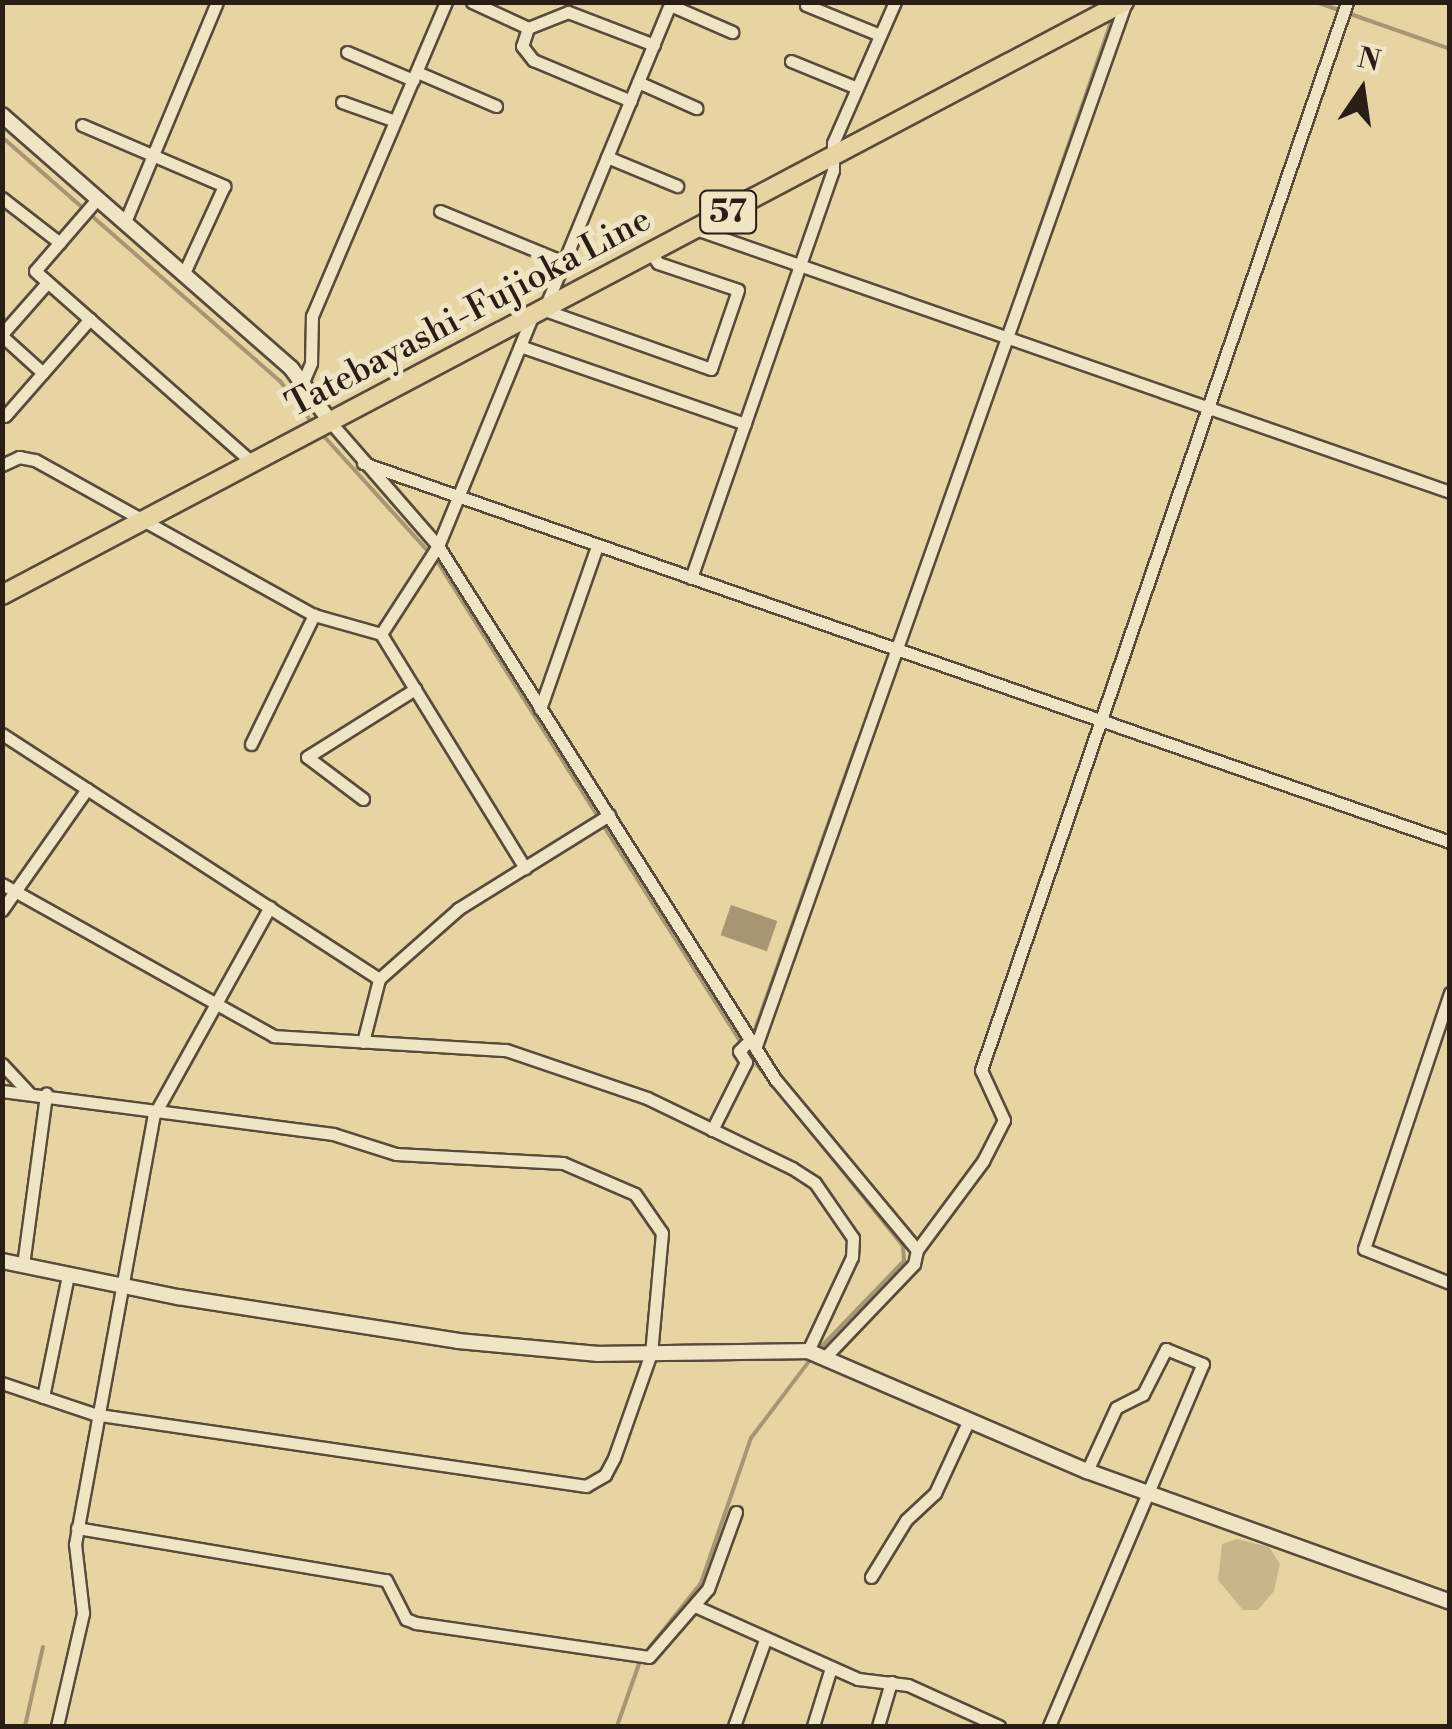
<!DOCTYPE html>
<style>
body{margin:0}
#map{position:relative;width:1452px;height:1729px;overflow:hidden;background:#e6d5a2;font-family:"Libre Bodoni",serif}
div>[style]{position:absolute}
.green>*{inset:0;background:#c6b68a}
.water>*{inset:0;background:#a69672;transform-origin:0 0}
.stream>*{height:4px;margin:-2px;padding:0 2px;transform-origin:2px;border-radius:2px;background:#a69672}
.roads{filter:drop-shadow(2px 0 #584b39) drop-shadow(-2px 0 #584b39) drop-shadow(0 2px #584b39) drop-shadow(0 -2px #584b39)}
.minor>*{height:11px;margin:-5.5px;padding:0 5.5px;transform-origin:5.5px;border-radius:5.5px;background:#efe4c3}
.tertiary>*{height:14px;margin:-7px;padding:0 7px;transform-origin:7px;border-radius:7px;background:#efe4c3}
.primary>*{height:18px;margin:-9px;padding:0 9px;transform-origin:9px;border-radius:9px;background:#e6d5a2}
span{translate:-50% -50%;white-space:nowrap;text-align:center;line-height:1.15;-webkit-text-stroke:10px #efe4c3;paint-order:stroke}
.shield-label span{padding:2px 8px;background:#efe4c3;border:2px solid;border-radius:8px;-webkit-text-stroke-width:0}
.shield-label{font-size:32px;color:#291d16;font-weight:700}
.street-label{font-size:35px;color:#291d16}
.frame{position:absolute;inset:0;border:5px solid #291d16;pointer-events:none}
.north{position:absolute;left:1312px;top:40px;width:100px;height:100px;-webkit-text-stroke:8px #efe4c3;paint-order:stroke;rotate:13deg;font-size:28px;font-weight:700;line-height:40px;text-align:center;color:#291d16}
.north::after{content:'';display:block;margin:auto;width:35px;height:45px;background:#291d16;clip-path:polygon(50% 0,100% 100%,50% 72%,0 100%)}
</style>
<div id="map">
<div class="green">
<div style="clip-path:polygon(1237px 1539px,1269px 1547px,1280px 1564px,1274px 1591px,1258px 1610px,1243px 1610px,1218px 1580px,1222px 1544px)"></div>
</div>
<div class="water">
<div style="left:731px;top:905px;width:49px;height:32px;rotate:19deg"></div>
</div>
<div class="stream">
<div style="left:1316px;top:2px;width:142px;rotate:19.3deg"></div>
<div style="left:2px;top:137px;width:370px;rotate:41.3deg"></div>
<div style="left:280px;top:381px;width:56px;rotate:52.3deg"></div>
<div style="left:1021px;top:282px;width:281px;rotate:-70.9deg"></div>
<div style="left:320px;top:432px;width:174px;rotate:47.8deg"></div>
<div style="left:437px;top:561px;width:302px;rotate:57.8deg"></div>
<div style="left:603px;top:825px;width:272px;rotate:57.6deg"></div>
<div style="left:749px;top:1055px;width:245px;rotate:51.1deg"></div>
<div style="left:903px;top:1246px;width:15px;rotate:86deg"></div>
<div style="left:904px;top:1261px;width:122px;rotate:134deg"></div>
<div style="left:753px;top:1035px;width:310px;rotate:-70.4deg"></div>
<div style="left:645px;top:1653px;width:90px;rotate:-51.3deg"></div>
<div style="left:701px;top:1583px;width:153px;rotate:-71deg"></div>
<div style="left:751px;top:1438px;width:103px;rotate:-52.9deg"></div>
<div style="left:25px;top:1726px;width:81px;rotate:-77.2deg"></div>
<div style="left:617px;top:1726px;width:69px;rotate:-70.5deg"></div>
</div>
<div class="roads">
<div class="minor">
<div style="left:472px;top:2px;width:62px;rotate:24.9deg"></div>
<div style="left:528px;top:28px;width:43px;rotate:-21.8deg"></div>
<div style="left:568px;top:12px;width:92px;rotate:21deg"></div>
<div style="left:670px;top:5px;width:68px;rotate:23.5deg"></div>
<div style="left:806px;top:5px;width:80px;rotate:22.1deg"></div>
<div style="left:528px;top:28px;width:19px;rotate:108deg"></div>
<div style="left:522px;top:46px;width:18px;rotate:52deg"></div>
<div style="left:533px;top:60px;width:106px;rotate:22.7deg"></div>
<div style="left:347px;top:52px;width:72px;rotate:23deg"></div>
<div style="left:791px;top:61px;width:71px;rotate:22.2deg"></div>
<div style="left:417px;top:72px;width:86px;rotate:23.3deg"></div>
<div style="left:638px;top:82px;width:64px;rotate:24.1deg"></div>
<div style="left:342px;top:102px;width:56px;rotate:19.7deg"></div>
<div style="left:82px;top:125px;width:155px;rotate:23.2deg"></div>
<div style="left:224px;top:186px;width:96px;rotate:114.7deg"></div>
<div style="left:607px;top:157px;width:76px;rotate:22.5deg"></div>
<div style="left:2px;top:198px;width:73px;rotate:37.8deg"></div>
<div style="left:98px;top:198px;width:96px;rotate:130.8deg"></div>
<div style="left:35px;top:271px;width:292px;rotate:41.4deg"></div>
<div style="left:440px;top:211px;width:134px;rotate:22.4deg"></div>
<div style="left:125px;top:222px;width:238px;rotate:-67.3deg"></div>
<div style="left:696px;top:229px;width:799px;rotate:19.23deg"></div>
<div style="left:651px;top:253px;width:12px;rotate:55deg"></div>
<div style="left:658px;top:263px;width:84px;rotate:18.6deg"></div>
<div style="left:738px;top:290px;width:83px;rotate:108.9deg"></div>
<div style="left:711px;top:369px;width:177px;rotate:-160.5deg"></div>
<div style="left:544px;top:310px;width:333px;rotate:-67.6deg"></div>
<div style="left:2px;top:334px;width:68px;rotate:-48.6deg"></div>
<div style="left:2px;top:336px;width:55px;rotate:42.1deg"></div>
<div style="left:520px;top:346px;width:238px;rotate:19.1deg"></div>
<div style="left:303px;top:382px;width:21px;rotate:-67deg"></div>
<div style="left:311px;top:363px;width:47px;rotate:-88.8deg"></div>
<div style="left:312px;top:316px;width:341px;rotate:-66.9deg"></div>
<div style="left:5px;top:416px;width:129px;rotate:-48.8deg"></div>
<div style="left:332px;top:424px;width:162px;rotate:49deg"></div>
<div style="left:438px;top:546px;width:631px;rotate:57.7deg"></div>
<div style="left:775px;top:1079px;width:222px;rotate:50.3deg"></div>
<div style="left:917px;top:1250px;width:14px;rotate:102deg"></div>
<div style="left:914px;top:1264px;width:127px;rotate:133.7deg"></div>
<div style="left:363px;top:463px;width:1151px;rotate:19.22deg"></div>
<div style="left:2px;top:465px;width:19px;rotate:-25deg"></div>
<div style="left:19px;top:457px;width:16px;rotate:11deg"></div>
<div style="left:35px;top:460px;width:319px;rotate:29.1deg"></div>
<div style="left:314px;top:615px;width:70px;rotate:15.8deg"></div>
<div style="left:381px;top:634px;width:105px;rotate:-57.1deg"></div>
<div style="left:438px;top:546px;width:248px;rotate:-67.7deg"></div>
<div style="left:691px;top:578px;width:432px;rotate:-70.8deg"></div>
<div style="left:833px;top:170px;width:27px;rotate:-90deg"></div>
<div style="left:833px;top:143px;width:154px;rotate:-66.3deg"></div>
<div style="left:381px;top:634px;width:275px;rotate:58.4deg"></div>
<div style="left:540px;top:709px;width:173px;rotate:-70.7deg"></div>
<div style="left:2px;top:734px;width:450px;rotate:33deg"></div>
<div style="left:251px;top:744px;width:144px;rotate:-64deg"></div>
<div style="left:363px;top:799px;width:70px;rotate:-143.1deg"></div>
<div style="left:307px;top:757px;width:128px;rotate:-32.2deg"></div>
<div style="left:2px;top:884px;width:312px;rotate:29.2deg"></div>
<div style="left:274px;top:1036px;width:232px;rotate:3.5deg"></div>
<div style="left:506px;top:1050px;width:149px;rotate:18.8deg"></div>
<div style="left:647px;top:1098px;width:161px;rotate:25.8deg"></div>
<div style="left:792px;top:1168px;width:27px;rotate:33deg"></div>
<div style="left:815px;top:1183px;width:67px;rotate:55.4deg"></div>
<div style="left:853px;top:1238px;width:19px;rotate:93deg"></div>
<div style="left:852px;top:1257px;width:104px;rotate:115.1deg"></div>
<div style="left:2px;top:910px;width:148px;rotate:-54.9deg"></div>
<div style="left:1450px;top:993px;width:270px;rotate:108.6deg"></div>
<div style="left:1364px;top:1249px;width:92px;rotate:21.6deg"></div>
<div style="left:363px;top:1042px;width:65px;rotate:-75.7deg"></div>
<div style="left:379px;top:979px;width:106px;rotate:-41.5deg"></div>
<div style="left:458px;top:909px;width:178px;rotate:-31.9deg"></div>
<div style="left:756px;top:1046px;width:1108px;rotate:-70.49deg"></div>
<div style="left:2px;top:1064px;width:38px;rotate:47deg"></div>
<div style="left:2px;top:1091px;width:334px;rotate:7.4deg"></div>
<div style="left:333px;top:1134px;width:66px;rotate:17.6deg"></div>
<div style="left:396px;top:1154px;width:167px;rotate:3.1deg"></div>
<div style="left:563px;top:1163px;width:78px;rotate:23.3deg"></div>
<div style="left:635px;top:1194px;width:47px;rotate:55.3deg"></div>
<div style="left:662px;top:1233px;width:121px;rotate:95.2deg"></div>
<div style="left:651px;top:1353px;width:111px;rotate:109.4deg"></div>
<div style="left:614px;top:1458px;width:19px;rotate:118deg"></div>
<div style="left:605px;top:1475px;width:22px;rotate:150deg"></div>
<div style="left:586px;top:1486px;width:494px;rotate:-171.7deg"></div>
<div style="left:97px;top:1415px;width:100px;rotate:-161.4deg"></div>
<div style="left:712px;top:1130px;width:76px;rotate:-63.4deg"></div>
<div style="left:746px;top:1062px;width:13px;rotate:-122deg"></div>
<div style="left:739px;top:1051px;width:17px;rotate:-45deg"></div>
<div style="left:917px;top:1250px;width:111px;rotate:-53.4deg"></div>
<div style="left:983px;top:1161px;width:46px;rotate:-62.9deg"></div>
<div style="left:1004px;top:1120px;width:55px;rotate:-114.7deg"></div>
<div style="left:981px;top:1070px;width:1129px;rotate:-71.08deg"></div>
<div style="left:23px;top:1265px;width:173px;rotate:-82.3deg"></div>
<div style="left:43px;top:1397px;width:125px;rotate:-78.4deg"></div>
<div style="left:77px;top:1528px;width:313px;rotate:9.6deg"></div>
<div style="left:386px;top:1580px;width:44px;rotate:62.9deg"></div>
<div style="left:406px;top:1619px;width:11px;rotate:22deg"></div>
<div style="left:416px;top:1623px;width:235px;rotate:8.3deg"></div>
<div style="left:649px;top:1657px;width:90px;rotate:-49.1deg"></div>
<div style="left:708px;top:1589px;width:82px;rotate:-70deg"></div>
<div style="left:871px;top:1577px;width:67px;rotate:-58.4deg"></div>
<div style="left:906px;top:1520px;width:40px;rotate:-43deg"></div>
<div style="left:935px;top:1493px;width:78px;rotate:-65.1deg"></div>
<div style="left:697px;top:1607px;width:176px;rotate:24.1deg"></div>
<div style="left:858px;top:1679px;width:50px;rotate:6.8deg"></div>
<div style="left:908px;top:1685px;width:100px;rotate:24.3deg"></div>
<div style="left:57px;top:1726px;width:116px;rotate:-77deg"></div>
<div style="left:83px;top:1613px;width:69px;rotate:-96.6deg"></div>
<div style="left:75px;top:1544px;width:436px;rotate:-79.6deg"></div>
<div style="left:154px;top:1115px;width:238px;rotate:-60.9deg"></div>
<div style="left:734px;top:1726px;width:91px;rotate:-70.2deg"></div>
<div style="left:813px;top:1726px;width:61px;rotate:-72.8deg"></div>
<div style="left:878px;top:1726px;width:46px;rotate:-73.5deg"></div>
<div style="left:1049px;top:1726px;width:393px;rotate:-67deg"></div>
<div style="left:1203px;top:1364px;width:40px;rotate:-158deg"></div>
<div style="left:1166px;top:1349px;width:51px;rotate:117.1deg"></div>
<div style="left:1143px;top:1394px;width:30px;rotate:153deg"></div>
<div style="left:1116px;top:1408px;width:69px;rotate:114.7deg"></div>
</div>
<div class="tertiary">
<div style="left:2px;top:115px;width:384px;rotate:41.2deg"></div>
<div style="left:291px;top:368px;width:69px;rotate:53.8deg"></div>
<div style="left:2px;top:1261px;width:180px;rotate:11.6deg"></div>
<div style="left:178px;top:1297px;width:283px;rotate:8.9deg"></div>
<div style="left:458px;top:1341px;width:141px;rotate:5.3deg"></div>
<div style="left:598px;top:1354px;width:210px;rotate:-0.8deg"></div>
<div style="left:808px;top:1351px;width:304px;rotate:23.3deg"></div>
<div style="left:1087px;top:1471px;width:386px;rotate:19.8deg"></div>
</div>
<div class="primary">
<div style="left:2px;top:595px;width:1269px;rotate:-27.86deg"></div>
</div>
</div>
<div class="shield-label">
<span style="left:728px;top:212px">57</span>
</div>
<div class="street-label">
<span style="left:469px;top:313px;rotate:-28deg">Tatebayashi-Fujioka Line</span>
</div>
<div class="frame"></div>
<div class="north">N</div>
</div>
